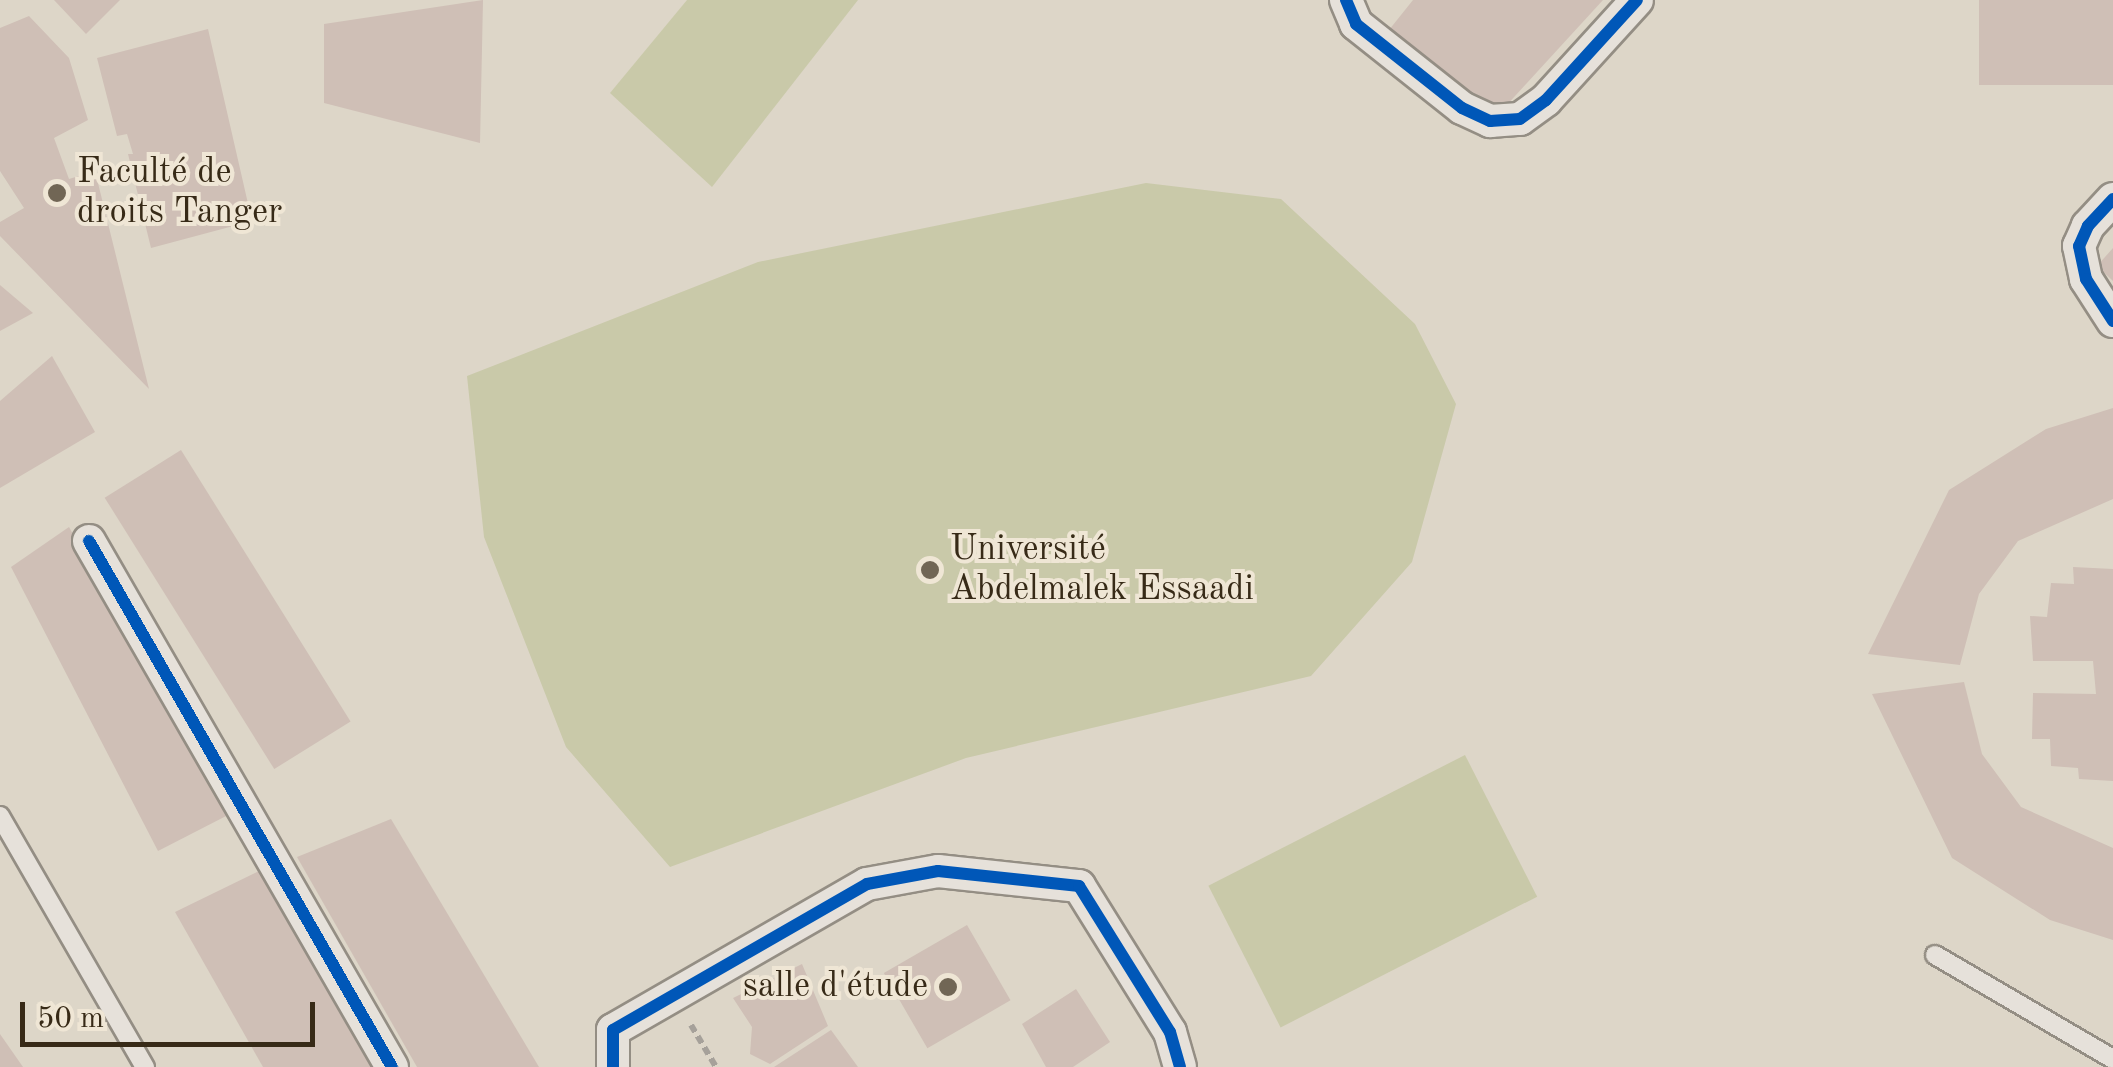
<!DOCTYPE html>
<meta charset="utf-8">
<style>
body{margin:0}
#map{position:relative;width:2113px;height:1067px;overflow:hidden;background:#ddd6c8;font-family:"Old Standard TT",serif}
div>[style]{position:absolute}
.green>*{inset:0;background:#c9c9a9;transform-origin:0 0}
.building>*{inset:0;background:#cfbfb6;transform-origin:0 0}
.path>*{height:6px;margin-top:-3px;transform-origin:0;background:repeating-linear-gradient(90deg,#a6a19a 0 8px,transparent 0 13px)}
.roads{filter:drop-shadow(2px 0 #948e84) drop-shadow(-2px 0 #948e84) drop-shadow(0 2px #948e84) drop-shadow(0 -2px #948e84)}
.lane>*{height:18px;margin:-9px;padding:0 9px;transform-origin:9px;border-radius:9px;background:#e6e1da}
.street>*{height:32px;margin:-16px;padding:0 16px;transform-origin:16px;border-radius:16px;background:#e6e1da}
.cycleway>*{height:12px;margin:-6px;padding:0 6px;transform-origin:6px;border-radius:6px;background:#0057b8}
.dots>*{width:28px;height:28px;translate:-50% -50%;box-sizing:border-box;border:5px solid #efe6d5;border-radius:50%}
span{translate:-50% -50%;white-space:nowrap;text-align:center;line-height:1.15;-webkit-text-stroke:8px #efe6d5;paint-order:stroke}
.poi-label{font-size:35px;color:#372a17}
.left{translate:0 -50%;text-align:left}
.right{translate:-100% -50%;text-align:right}
.scale{position:absolute;left:20px;top:1002px;width:295px;height:45px;box-sizing:border-box;border:5px solid #372a17;border-top:0;padding-left:12px;font-size:30px;line-height:35px;white-space:nowrap;color:#372a17;-webkit-text-stroke:8px #efe6d5;paint-order:stroke}
</style>
<div id="map">
<div class="green">
<div style="clip-path:polygon(687px 0,858px 0,712px 187px,610px 93px)"></div>
<div style="clip-path:polygon(1146px 183px,1281px 199px,1415px 324px,1456px 404px,1412px 562px,1311px 676px,966px 758px,670px 867px,566px 747px,484px 537px,467px 376px,758px 262px)"></div>
<div style="left:1465px;top:755px;width:159px;height:288px;rotate:63deg"></div>
</div>
<div class="building">
<div style="clip-path:polygon(54px 0,120px 0,86px 34px)"></div>
<div style="clip-path:polygon(483px 0,480px 143px,324px 103px,324px 24px)"></div>
<div style="clip-path:polygon(1413px 0,1603px 0,1484px 130px,1373px 50px)"></div>
<div style="left:1979px;top:0;width:134px;height:85px"></div>
<div style="clip-path:polygon(29px 16px,69px 58px,88px 120px,54px 138px,69px 179px,95px 171px,149px 389px,0 236px,0 222px,24px 208px,0 171px,0 28px)"></div>
<div style="clip-path:polygon(208px 29px,252px 221px,151px 248px,128px 154px,133px 154px,127px 134px,117px 136px,97px 58px)"></div>
<div style="clip-path:polygon(2113px 248px,2113px 281px,2097px 266px)"></div>
<div style="clip-path:polygon(0 285px,33px 313px,0 331px)"></div>
<div style="clip-path:polygon(52px 356px,95px 432px,0 488px,0 401px)"></div>
<div style="clip-path:polygon(2113px 408px,2113px 499px,2018px 541px,1979px 594px,1960px 665px,1868px 654px,1949px 490px,2046px 429px)"></div>
<div style="left:181px;top:450px;width:320px;height:90px;rotate:58deg"></div>
<div style="clip-path:polygon(69px 527px,230px 814px,158px 851px,11px 567px)"></div>
<div style="clip-path:polygon(2073px 567px,2113px 569px,2113px 781px,2079px 779px,2078px 768px,2051px 766px,2050px 739px,2032px 739px,2033px 693px,2096px 694px,2093px 661px,2033px 661px,2030px 616px,2047px 617px,2051px 583px,2074px 584px)"></div>
<div style="clip-path:polygon(1964px 682px,1982px 754px,2021px 807px,2113px 848px,2113px 940px,2050px 920px,1952px 858px,1872px 694px)"></div>
<div style="clip-path:polygon(391px 819px,539px 1067px,417px 1067px,297px 857px)"></div>
<div style="clip-path:polygon(265px 868px,378px 1067px,263px 1067px,175px 912px)"></div>
<div style="left:967px;top:925px;width:87px;height:96px;rotate:60deg"></div>
<div style="clip-path:polygon(802px 964px,828px 1026px,770px 1064px,750px 1054px,752px 1027px,733px 998px)"></div>
<div style="clip-path:polygon(1076px 989px,1110px 1042px,1073px 1067px,1046px 1067px,1022px 1024px)"></div>
<div style="clip-path:polygon(831px 1030px,858px 1067px,774px 1067px)"></div>
<div style="clip-path:polygon(0 1034px,23px 1067px,0 1067px)"></div>
</div>
<div class="path">
<div style="left:691px;top:1025px;width:49px;rotate:59.2deg"></div>
</div>
<div class="roads">
<div class="lane">
<div style="left:0;top:816px;width:290px;rotate:60deg"></div>
<div style="left:1935px;top:955px;width:206px;rotate:30.3deg"></div>
</div>
<div class="street">
<div style="left:1346px;top:0;width:26px;rotate:67deg"></div>
<div style="left:1356px;top:24px;width:135px;rotate:38.4deg"></div>
<div style="left:1462px;top:108px;width:31px;rotate:25deg"></div>
<div style="left:1490px;top:121px;width:30px;rotate:-4deg"></div>
<div style="left:1520px;top:119px;width:32px;rotate:-36deg"></div>
<div style="left:1546px;top:100px;width:135px;rotate:-47.7deg"></div>
<div style="left:2113px;top:199px;width:37px;rotate:133deg"></div>
<div style="left:2088px;top:226px;width:22px;rotate:114deg"></div>
<div style="left:2079px;top:246px;width:34px;rotate:78deg"></div>
<div style="left:2086px;top:279px;width:50px;rotate:57.3deg"></div>
<div style="left:89px;top:541px;width:607px;rotate:60.06deg"></div>
<div style="left:613px;top:1067px;width:37px;rotate:-90deg"></div>
<div style="left:613px;top:1030px;width:293px;rotate:-29.9deg"></div>
<div style="left:867px;top:884px;width:72px;rotate:-10.4deg"></div>
<div style="left:938px;top:871px;width:142px;rotate:6.1deg"></div>
<div style="left:1079px;top:886px;width:172px;rotate:58.1deg"></div>
<div style="left:1170px;top:1032px;width:36px;rotate:74deg"></div>
</div>
</div>
<div class="cycleway">
<div style="left:1346px;top:0;width:26px;rotate:67deg"></div>
<div style="left:1356px;top:24px;width:135px;rotate:38.4deg"></div>
<div style="left:1462px;top:108px;width:31px;rotate:25deg"></div>
<div style="left:1490px;top:121px;width:30px;rotate:-4deg"></div>
<div style="left:1520px;top:119px;width:32px;rotate:-36deg"></div>
<div style="left:1546px;top:100px;width:135px;rotate:-47.7deg"></div>
<div style="left:2113px;top:199px;width:37px;rotate:133deg"></div>
<div style="left:2088px;top:226px;width:22px;rotate:114deg"></div>
<div style="left:2079px;top:246px;width:34px;rotate:78deg"></div>
<div style="left:2086px;top:279px;width:50px;rotate:57.3deg"></div>
<div style="left:89px;top:541px;width:607px;rotate:60.06deg"></div>
<div style="left:613px;top:1067px;width:37px;rotate:-90deg"></div>
<div style="left:613px;top:1030px;width:293px;rotate:-29.9deg"></div>
<div style="left:867px;top:884px;width:72px;rotate:-10.4deg"></div>
<div style="left:938px;top:871px;width:142px;rotate:6.1deg"></div>
<div style="left:1079px;top:886px;width:172px;rotate:58.1deg"></div>
<div style="left:1170px;top:1032px;width:36px;rotate:74deg"></div>
</div>
<div class="dots">
<div style="left:57px;top:193px;background:#716655"></div>
<div style="left:930px;top:570px;background:#716655"></div>
<div style="left:948px;top:987px;background:#716655"></div>
</div>
<div class="poi-label">
<span class="left" style="left:77px;top:193px">Faculté de<br>droits Tanger</span>
<span class="left" style="left:950px;top:570px">Université<br>Abdelmalek Essaadi</span>
<span class="right" style="left:928px;top:987px">salle d'étude</span>
</div>
<div class="scale">50 m</div>
</div>
